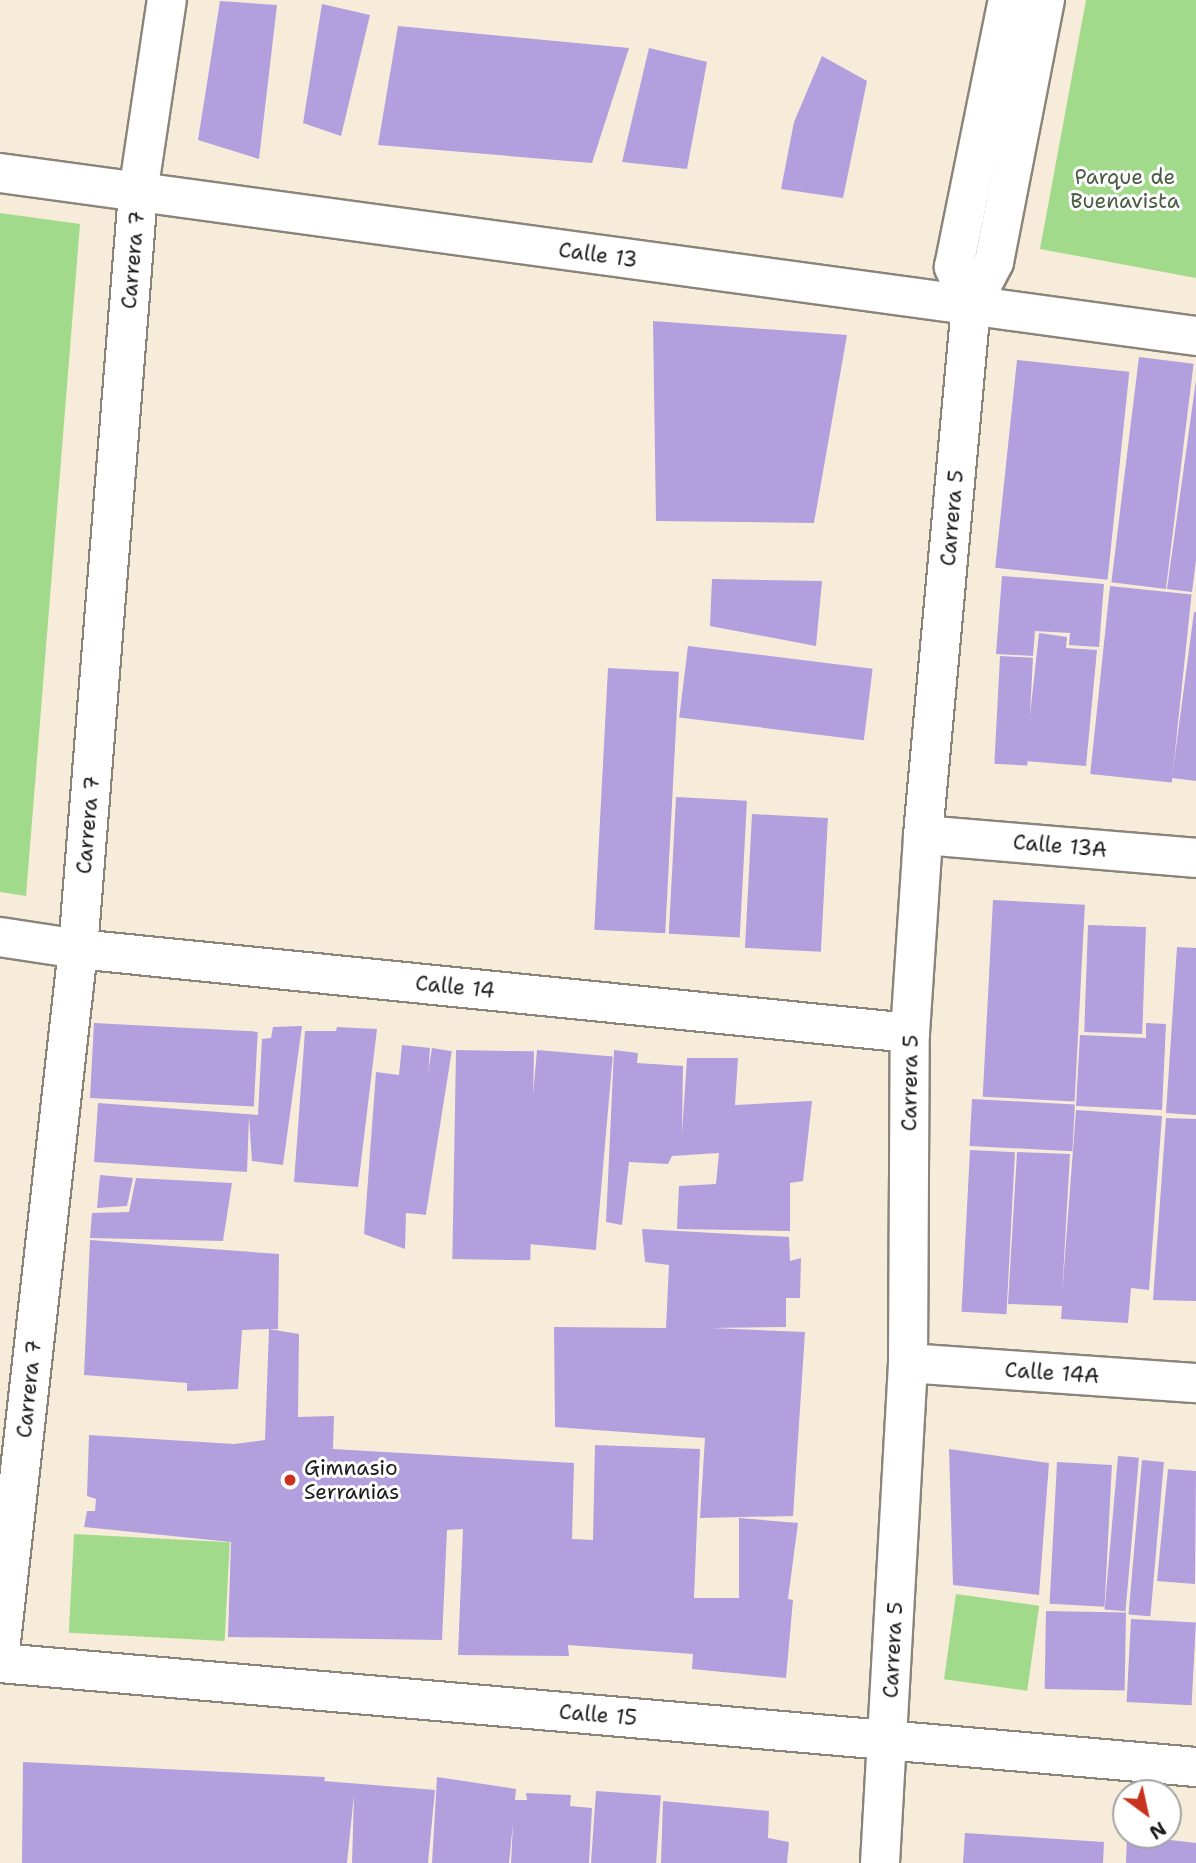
<!DOCTYPE html>
<style>
body{margin:0}
#map{position:relative;width:1196px;height:1863px;overflow:hidden;background:#f7ecda;font-family:"Shantell Sans",sans-serif}
div>[style]{position:absolute}
.green>*{inset:0;background:#a2da8b;transform-origin:0 0}
.building>*{inset:0;background:#b29fde;transform-origin:0 0}
.roads{filter:drop-shadow(2px 0 #8a847b) drop-shadow(-2px 0 #8a847b) drop-shadow(0 2px #8a847b) drop-shadow(0 -2px #8a847b)}
.minor>*{height:38px;margin:-19px;padding:0 19px;transform-origin:19px;border-radius:19px;background:#fff}
.dots>*{width:19px;height:19px;translate:-50% -50%;box-sizing:border-box;border:4px solid #fff;border-radius:50%}
span{translate:-50% -50%;white-space:nowrap;text-align:center;line-height:1.15;-webkit-text-stroke:6px #fff;paint-order:stroke}
.park-label{font-size:21px;color:#4b5e43}
.street-label{font-size:21px;color:#1c1c1c}
.poi-label{font-size:21px;color:#1c1c1c}
.left{translate:0 -50%;text-align:left}
.north{position:absolute;left:1112px;top:1779px;width:70px;height:70px;box-sizing:border-box;background:#fff;border:2px solid #a4a4a4;border-radius:50%;rotate:147deg;font-size:19px;font-weight:700;line-height:28px;text-align:center;color:#1c1c1c}
.north::after{content:'';display:block;margin:auto;width:24px;height:32px;background:#c8321e;clip-path:polygon(50% 0,100% 100%,50% 72%,0 100%)}
</style>
<div id="map">
<div class="green">
<div style="clip-path:polygon(1086px 0,1196px 0,1196px 278px,1040px 249px)"></div>
<div style="clip-path:polygon(0 213px,80px 224px,26px 896px,0 892px)"></div>
<div style="left:74px;top:1534px;width:156px;height:99px;rotate:3deg"></div>
<div style="left:956px;top:1594px;width:84px;height:86px;rotate:8deg"></div>
</div>
<div class="building">
<div style="clip-path:polygon(220px 1px,277px 5px,259px 159px,198px 140px)"></div>
<div style="clip-path:polygon(322px 4px,370px 15px,341px 136px,303px 123px)"></div>
<div style="clip-path:polygon(398px 26px,629px 48px,592px 163px,378px 145px)"></div>
<div style="clip-path:polygon(649px 48px,707px 62px,687px 169px,622px 162px)"></div>
<div style="clip-path:polygon(822px 56px,867px 81px,843px 198px,781px 189px,794px 122px)"></div>
<div style="clip-path:polygon(653px 321px,847px 335px,814px 523px,656px 521px)"></div>
<div style="left:1139px;top:357px;width:55px;height:227px;rotate:7deg"></div>
<div style="left:1017px;top:360px;width:113px;height:209px;rotate:6deg"></div>
<div style="clip-path:polygon(1196px 380px,1196px 560px,1192px 592px,1167px 589px)"></div>
<div style="clip-path:polygon(1002px 576px,1104px 584px,1099px 647px,1069px 645px,1070px 633px,1035px 631px,1033px 656px,996px 654px)"></div>
<div style="clip-path:polygon(712px 579px,822px 581px,816px 646px,710px 626px)"></div>
<div style="left:1110px;top:586px;width:82px;height:189px;rotate:6deg"></div>
<div style="clip-path:polygon(1194px 612px,1196px 612px,1196px 781px,1172px 778px)"></div>
<div style="clip-path:polygon(1039px 633px,1067px 637px,1066px 648px,1097px 650px,1086px 766px,1025px 761px)"></div>
<div style="left:688px;top:646px;width:186px;height:72px;rotate:7deg"></div>
<div style="left:1000px;top:656px;width:33px;height:108px;rotate:3deg"></div>
<div style="left:608px;top:668px;width:71px;height:262px;rotate:3deg"></div>
<div style="left:676px;top:797px;width:71px;height:137px;rotate:3deg"></div>
<div style="left:752px;top:814px;width:76px;height:134px;rotate:3deg"></div>
<div style="left:993px;top:900px;width:92px;height:197px;rotate:3deg"></div>
<div style="left:1088px;top:925px;width:58px;height:107px;rotate:2deg"></div>
<div style="clip-path:polygon(1177px 947px,1196px 948px,1196px 1115px,1166px 1113px)"></div>
<div style="left:94px;top:1023px;width:164px;height:75px;rotate:3deg"></div>
<div style="clip-path:polygon(1146px 1023px,1166px 1024px,1162px 1110px,1076px 1106px,1080px 1035px,1146px 1038px)"></div>
<div style="clip-path:polygon(302px 1026px,283px 1165px,252px 1161px,249px 1117px,247px 1172px,94px 1162px,98px 1103px,258px 1115px,262px 1039px,271px 1038px,273px 1027px)"></div>
<div style="clip-path:polygon(337px 1027px,377px 1029px,358px 1187px,294px 1182px,305px 1031px,336px 1031px)"></div>
<div style="clip-path:polygon(402px 1045px,430px 1048px,419px 1214px,406px 1213px,405px 1249px,364px 1234px,376px 1072px,399px 1075px)"></div>
<div style="left:432px;top:1048px;width:20px;height:166px;rotate:9deg"></div>
<div style="left:456px;top:1050px;width:78px;height:209px;rotate:1deg"></div>
<div style="left:537px;top:1050px;width:76px;height:194px;rotate:5deg"></div>
<div style="clip-path:polygon(614px 1050px,638px 1053px,637px 1063px,683px 1066px,682px 1134px,687px 1058px,738px 1058px,735px 1105px,812px 1101px,803px 1181px,790px 1183px,790px 1231px,677px 1229px,679px 1186px,716px 1184px,719px 1153px,672px 1156px,668px 1164px,629px 1162px,622px 1225px,606px 1222px)"></div>
<div style="left:972px;top:1099px;width:103px;height:47px;rotate:3deg"></div>
<div style="clip-path:polygon(1076px 1110px,1162px 1116px,1149px 1290px,1131px 1288px,1128px 1323px,1061px 1319px,1062px 1306px,1008px 1304px,1017px 1152px,1070px 1154px,1062px 1295px)"></div>
<div style="clip-path:polygon(1166px 1118px,1196px 1119px,1196px 1301px,1153px 1300px)"></div>
<div style="left:970px;top:1150px;width:45px;height:162px;rotate:3deg"></div>
<div style="clip-path:polygon(100px 1175px,133px 1178px,127px 1206px,97px 1208px)"></div>
<div style="clip-path:polygon(136px 1178px,232px 1183px,223px 1241px,90px 1238px,92px 1213px,129px 1212px)"></div>
<div style="clip-path:polygon(642px 1229px,789px 1237px,790px 1261px,801px 1258px,800px 1298px,786px 1298px,786px 1327px,711px 1328px,805px 1332px,793px 1516px,700px 1518px,705px 1438px,555px 1427px,554px 1327px,666px 1328px,669px 1265px,645px 1262px)"></div>
<div style="clip-path:polygon(90px 1240px,279px 1254px,278px 1329px,269px 1329px,299px 1334px,298px 1417px,334px 1416px,333px 1449px,574px 1463px,572px 1539px,593px 1540px,595px 1445px,700px 1449px,694px 1598px,739px 1598px,739px 1518px,798px 1523px,788px 1599px,793px 1600px,786px 1678px,692px 1669px,693px 1654px,568px 1645px,569px 1656px,458px 1655px,463px 1529px,447px 1530px,442px 1640px,228px 1637px,231px 1542px,84px 1527px,87px 1511px,95px 1511px,96px 1499px,87px 1496px,89px 1435px,234px 1444px,265px 1440px,269px 1329px,242px 1330px,238px 1389px,187px 1391px,187px 1383px,84px 1375px)"></div>
<div style="clip-path:polygon(949px 1449px,1049px 1463px,1039px 1595px,953px 1585px)"></div>
<div style="left:1118px;top:1456px;width:21px;height:154px;rotate:5deg"></div>
<div style="left:1142px;top:1460px;width:22px;height:155px;rotate:5deg"></div>
<div style="left:1057px;top:1462px;width:55px;height:142px;rotate:3deg"></div>
<div style="clip-path:polygon(1168px 1469px,1196px 1471px,1195px 1584px,1157px 1581px)"></div>
<div style="left:1046px;top:1611px;width:80px;height:78px;rotate:1deg"></div>
<div style="left:1131px;top:1619px;width:65px;height:83px;rotate:3deg"></div>
<div style="clip-path:polygon(23px 1762px,325px 1777px,324px 1781px,435px 1790px,428px 1863px,352px 1863px,354px 1794px,347px 1863px,22px 1863px)"></div>
<div style="clip-path:polygon(437px 1777px,516px 1789px,515px 1800px,527px 1800px,526px 1793px,571px 1795px,570px 1806px,592px 1808px,589px 1863px,511px 1863px,513px 1823px,509px 1863px,432px 1863px)"></div>
<div style="left:596px;top:1791px;width:65px;height:72px;rotate:4deg"></div>
<div style="clip-path:polygon(663px 1801px,769px 1811px,768px 1838px,789px 1842px,787px 1863px,661px 1863px)"></div>
<div style="clip-path:polygon(965px 1833px,1104px 1842px,1103px 1863px,963px 1863px)"></div>
<div style="clip-path:polygon(1127px 1835px,1196px 1843px,1196px 1863px,1126px 1863px)"></div>
</div>
<div class="roads">
<div class="minor">
<div style="left:0;top:173px;width:1207px;rotate:7.76deg"></div>
<div style="left:971px;top:306px;width:43px;rotate:-113.6deg"></div>
<div style="left:954px;top:267px;width:272px;rotate:-78.6deg"></div>
<div style="left:923px;top:835px;width:274px;rotate:4.8deg"></div>
<div style="left:0;top:937px;width:79px;rotate:8.7deg"></div>
<div style="left:78px;top:949px;width:836px;rotate:5.77deg"></div>
<div style="left:908px;top:1363px;width:289px;rotate:4deg"></div>
<div style="left:0;top:1650px;width:705px;rotate:-83.65deg"></div>
<div style="left:78px;top:949px;width:758px;rotate:-85.46deg"></div>
<div style="left:138px;top:193px;width:195px;rotate:-81.5deg"></div>
<div style="left:0;top:1663px;width:1201px;rotate:4.97deg"></div>
<div style="left:880px;top:1863px;width:501px;rotate:-86.79deg"></div>
<div style="left:908px;top:1363px;width:330px;rotate:-89.7deg"></div>
<div style="left:910px;top:1033px;width:198px;rotate:-86.2deg"></div>
<div style="left:923px;top:835px;width:531px;rotate:-84.82deg"></div>
<div style="left:971px;top:306px;width:50px;rotate:-62.4deg"></div>
<div style="left:994px;top:262px;width:267px;rotate:-79deg"></div>
</div>
</div>
<div class="dots">
<div style="left:290px;top:1480px;background:#c8321e"></div>
</div>
<div class="park-label">
<span style="left:1125px;top:189px">Parque de<br>Buenavista</span>
</div>
<div class="street-label">
<span style="left:598px;top:255px;rotate:8deg">Calle 13</span>
<span style="left:133px;top:260px;rotate:-85deg">Carrera 7</span>
<span style="left:952px;top:518px;rotate:-85deg">Carrera 5</span>
<span style="left:88px;top:825px;rotate:-85deg">Carrera 7</span>
<span style="left:1060px;top:846px;rotate:5deg">Calle 13A</span>
<span style="left:455px;top:987px;rotate:6deg">Calle 14</span>
<span style="left:910px;top:1083px;rotate:-89deg">Carrera 5</span>
<span style="left:1052px;top:1373px;rotate:4deg">Calle 14A</span>
<span style="left:29px;top:1389px;rotate:-84deg">Carrera 7</span>
<span style="left:893px;top:1650px;rotate:-87deg">Carrera 5</span>
<span style="left:598px;top:1715px;rotate:5deg">Calle 15</span>
</div>
<div class="poi-label">
<span class="left" style="left:304px;top:1480px">Gimnasio<br>Serranias</span>
</div>
<div class="north">N</div>
</div>
